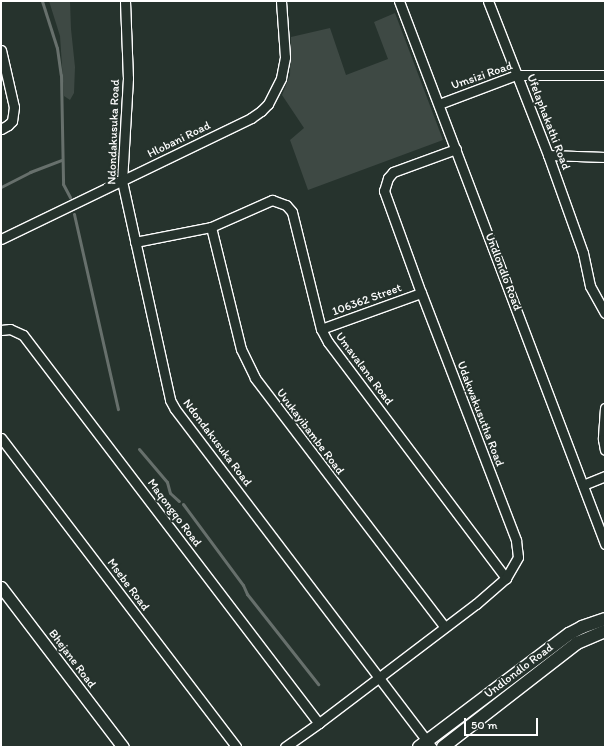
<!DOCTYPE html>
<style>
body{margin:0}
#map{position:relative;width:606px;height:748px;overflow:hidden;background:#26332d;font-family:Itim,sans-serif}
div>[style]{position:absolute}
.green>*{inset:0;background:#3e4944}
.stream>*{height:3px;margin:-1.5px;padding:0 1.5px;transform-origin:1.5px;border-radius:1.5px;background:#67706c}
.roads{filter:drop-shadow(1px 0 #fff) drop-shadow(-1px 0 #fff) drop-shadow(0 1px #fff) drop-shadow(0 -1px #fff)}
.minor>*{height:9px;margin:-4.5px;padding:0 4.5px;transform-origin:4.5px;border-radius:4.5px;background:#26332d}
.tertiary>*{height:11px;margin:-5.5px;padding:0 5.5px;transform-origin:5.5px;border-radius:5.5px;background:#26332d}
.secondary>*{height:12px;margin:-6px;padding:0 6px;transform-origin:6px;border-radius:6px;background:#26332d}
span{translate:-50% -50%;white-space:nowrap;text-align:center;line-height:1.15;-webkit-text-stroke:4px #26332d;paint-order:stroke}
.street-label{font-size:12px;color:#fff}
.frame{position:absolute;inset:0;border:2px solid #fff;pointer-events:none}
.scale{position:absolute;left:464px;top:718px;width:74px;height:18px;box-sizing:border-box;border:2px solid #fff;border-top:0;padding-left:5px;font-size:12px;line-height:14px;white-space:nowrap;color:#fff;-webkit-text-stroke:3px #26332d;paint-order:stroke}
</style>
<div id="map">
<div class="green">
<div style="clip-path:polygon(49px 1px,70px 1px,71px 29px,75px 67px,74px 93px,70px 100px,64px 96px,60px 36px)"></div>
<div style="clip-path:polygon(395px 13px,443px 140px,308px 190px,290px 140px,304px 128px,282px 95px,290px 75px,291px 37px,330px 28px,346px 75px,388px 59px,374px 22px)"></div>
</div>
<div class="stream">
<div style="left:42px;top:1px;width:49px;rotate:72.3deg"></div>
<div style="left:57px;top:48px;width:27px;rotate:82deg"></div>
<div style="left:61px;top:75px;width:109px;rotate:88.9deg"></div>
<div style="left:63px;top:184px;width:15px;rotate:62deg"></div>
<div style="left:1px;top:187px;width:33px;rotate:-27deg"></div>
<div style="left:30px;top:172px;width:34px;rotate:-21deg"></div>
<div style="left:74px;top:214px;width:200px;rotate:77.3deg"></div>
<div style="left:139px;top:449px;width:43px;rotate:49.7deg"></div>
<div style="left:167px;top:482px;width:11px;rotate:75deg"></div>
<div style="left:170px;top:493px;width:12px;rotate:42deg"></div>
<div style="left:183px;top:504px;width:101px;rotate:53.5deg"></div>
<div style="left:243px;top:585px;width:10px;rotate:66deg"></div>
<div style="left:247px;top:594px;width:115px;rotate:51.7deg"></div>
</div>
<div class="roads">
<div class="minor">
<div style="left:125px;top:1px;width:77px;rotate:87.8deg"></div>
<div style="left:128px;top:78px;width:103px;rotate:93.3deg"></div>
<div style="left:122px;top:181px;width:224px;rotate:77.6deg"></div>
<div style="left:170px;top:400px;width:10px;rotate:61deg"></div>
<div style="left:175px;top:409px;width:425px;rotate:52.8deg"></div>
<div style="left:399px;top:1px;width:581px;rotate:69.22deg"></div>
<div style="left:488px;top:1px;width:165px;rotate:68.7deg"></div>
<div style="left:548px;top:155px;width:104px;rotate:70.3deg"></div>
<div style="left:583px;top:253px;width:34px;rotate:78deg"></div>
<div style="left:590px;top:286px;width:31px;rotate:61deg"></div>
<div style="left:1px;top:50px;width:58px;rotate:77.2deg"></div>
<div style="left:14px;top:107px;width:14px;rotate:98deg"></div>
<div style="left:12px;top:121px;width:6px;rotate:135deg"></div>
<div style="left:8px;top:125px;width:8px;rotate:150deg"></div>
<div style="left:439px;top:104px;width:82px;rotate:-20.6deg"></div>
<div style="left:516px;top:75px;width:89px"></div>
<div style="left:548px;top:155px;width:57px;rotate:2deg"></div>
<div style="left:211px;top:227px;width:126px;rotate:76.2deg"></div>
<div style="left:241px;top:349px;width:32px;rotate:64deg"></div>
<div style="left:255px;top:378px;width:312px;rotate:52.7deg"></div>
<div style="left:1px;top:239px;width:278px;rotate:-25.8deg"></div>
<div style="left:251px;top:118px;width:12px;rotate:-35deg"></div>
<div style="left:261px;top:111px;width:10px;rotate:-45deg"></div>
<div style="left:268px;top:104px;width:29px;rotate:-63deg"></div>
<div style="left:281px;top:78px;width:21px;rotate:-79deg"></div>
<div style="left:285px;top:57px;width:56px;rotate:-94.1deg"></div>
<div style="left:135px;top:242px;width:77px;rotate:-11.2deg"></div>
<div style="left:211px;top:227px;width:67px;rotate:-23.9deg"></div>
<div style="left:272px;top:200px;width:15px;rotate:20deg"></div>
<div style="left:286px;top:205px;width:9px;rotate:49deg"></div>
<div style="left:292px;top:212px;width:121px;rotate:76.1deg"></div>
<div style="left:321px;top:329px;width:15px;rotate:62deg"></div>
<div style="left:328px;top:342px;width:296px;rotate:53deg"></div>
<div style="left:321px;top:329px;width:106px;rotate:-19.8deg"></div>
<div style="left:1px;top:330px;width:9px;rotate:-6deg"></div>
<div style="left:10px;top:329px;width:14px;rotate:25deg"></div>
<div style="left:23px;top:335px;width:488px;rotate:52.7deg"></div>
<div style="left:605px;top:408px;width:31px;rotate:94deg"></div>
<div style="left:603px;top:439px;width:11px;rotate:80deg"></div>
<div style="left:1px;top:438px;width:388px;rotate:52.7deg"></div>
<div style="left:583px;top:485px;width:24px;rotate:-22deg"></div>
<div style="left:285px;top:747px;width:42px;rotate:-35.2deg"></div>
<div style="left:319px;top:723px;width:197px;rotate:-37.2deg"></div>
<div style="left:476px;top:604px;width:40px;rotate:-41deg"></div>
<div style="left:506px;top:578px;width:24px;rotate:-60deg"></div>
<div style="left:518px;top:557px;width:17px;rotate:-97deg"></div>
<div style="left:516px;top:540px;width:265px;rotate:-111deg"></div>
<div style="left:421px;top:293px;width:109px;rotate:-109.9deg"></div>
<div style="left:384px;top:191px;width:14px;rotate:-73deg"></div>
<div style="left:388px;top:178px;width:8px;rotate:-50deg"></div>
<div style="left:393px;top:172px;width:67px;rotate:-20.1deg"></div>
</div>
<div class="tertiary">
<div style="left:1px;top:587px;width:201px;rotate:52.7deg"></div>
</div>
<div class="secondary">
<div style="left:419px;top:747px;width:188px;rotate:-37deg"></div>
<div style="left:569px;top:634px;width:15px;rotate:-28deg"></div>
<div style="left:582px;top:627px;width:24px;rotate:-19deg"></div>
<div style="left:443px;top:747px;width:170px;rotate:-37.8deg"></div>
<div style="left:577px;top:643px;width:30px;rotate:-23deg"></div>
</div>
</div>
<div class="street-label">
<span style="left:482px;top:76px;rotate:-19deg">Umsizi Road</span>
<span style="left:548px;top:122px;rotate:69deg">Ufelaphakathi Road</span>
<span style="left:114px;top:132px;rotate:-88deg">Ndondakusuka Road</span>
<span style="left:179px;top:140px;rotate:-26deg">Hlobani Road</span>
<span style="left:503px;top:272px;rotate:69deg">Undlondlo Road</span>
<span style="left:367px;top:300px;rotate:-20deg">106362 Street</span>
<span style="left:364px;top:369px;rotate:53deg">Umavalana Road</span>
<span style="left:480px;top:414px;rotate:69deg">Udakwakusutha Road</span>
<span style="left:310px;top:432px;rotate:53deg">Uvukayibambe Road</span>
<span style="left:217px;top:443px;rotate:53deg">Ndondakusuka Road</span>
<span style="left:174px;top:513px;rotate:53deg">Maqongqo Road</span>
<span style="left:128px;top:585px;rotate:53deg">Msebe Road</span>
<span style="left:72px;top:659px;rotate:53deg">Bhejane Road</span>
<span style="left:519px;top:671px;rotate:-37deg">Undlondlo Road</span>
</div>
<div class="frame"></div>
<div class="scale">50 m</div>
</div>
